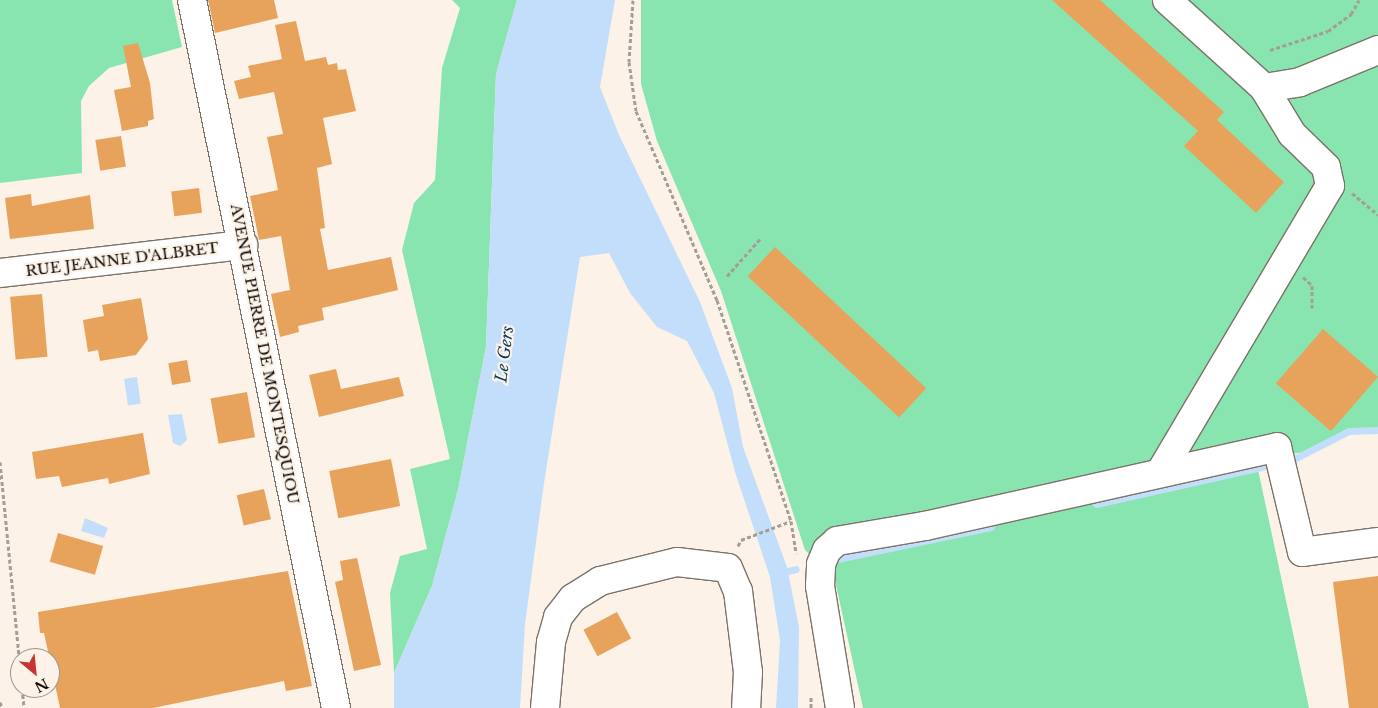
<!DOCTYPE html>
<style>
body{margin:0}
#map{position:relative;width:1378px;height:708px;overflow:hidden;background:#fcf2e8;font-family:"Libre Baskerville",serif}
div>[style]{position:absolute}
.green>*{inset:0;background:#88e5b0}
.water>*{inset:0;background:#c3defa;transform-origin:0 0}
.stream>*{height:7px;margin:-3.5px;padding:0 3.5px;transform-origin:3.5px;border-radius:3.5px;background:#c3defa}
.building>*{inset:0;background:#e7a35c;transform-origin:0 0}
.path>*{height:3px;margin-top:-1.5px;transform-origin:0;background:repeating-linear-gradient(90deg,#a59e96 0 4px,transparent 0 6.5px)}
.roads{filter:drop-shadow(1px 0 #7b7269) drop-shadow(-1px 0 #7b7269) drop-shadow(0 1px #7b7269) drop-shadow(0 -1px #7b7269)}
.minor>*{height:28px;margin:-14px;padding:0 14px;transform-origin:14px;border-radius:14px;background:#fff}
span{translate:-50% -50%;white-space:nowrap;text-align:center;line-height:1.15;-webkit-text-stroke:4.5px #fcf2e8;paint-order:stroke}
.street-label{font-size:15px;color:#0f0b08}
.water-label{font-size:16px;color:#023761;font-style:italic}
.north{position:absolute;left:10px;top:648px;width:50px;height:50px;box-sizing:border-box;background:#fcf2e8;border:1px solid #9d968e;border-radius:50%;rotate:152deg;font-size:14px;font-weight:700;line-height:20px;text-align:center;color:#0f0b08}
.north::after{content:'';display:block;margin:auto;width:18px;height:22px;background:#c43533;clip-path:polygon(50% 0,100% 100%,50% 72%,0 100%)}
</style>
<div id="map">
<div class="green">
<div style="clip-path:polygon(0 0,172px 0,182px 47px,109px 68px,89px 86px,81px 101px,82px 173px,0 183px)"></div>
<div style="clip-path:polygon(452px 0,517px 0,496px 74px,486px 347px,458px 490px,432px 586px,394px 673px,390px 593px,400px 556px,427px 549px,410px 469px,450px 459px,402px 250px,414px 203px,435px 180px,442px 68px,460px 8px)"></div>
<div style="clip-path:polygon(641px 0,1378px 0,1378px 428px,1347px 429px,1304px 452px,1256px 460px,1309px 708px,863px 708px,834px 576px,805px 550px,721px 291px,657px 141px,641px 84px)"></div>
</div>
<div class="water">
<div style="clip-path:polygon(517px 0,615px 0,600px 87px,619px 135px,700px 302px,732px 388px,743px 447px,787px 567px,799px 627px,798px 708px,776px 708px,780px 640px,770px 577px,735px 472px,714px 393px,687px 341px,657px 327px,630px 293px,609px 253px,580px 257px,544px 483px,525px 624px,520px 708px,394px 708px,394px 673px,432px 586px,458px 490px,486px 347px,496px 74px)"></div>
<div style="left:137px;top:377px;width:27px;height:13px;rotate:82deg"></div>
<div style="clip-path:polygon(182px 414px,187px 440px,180px 446px,173px 443px,168px 415px)"></div>
<div style="clip-path:polygon(85px 518px,108px 528px,104px 538px,81px 531px)"></div>
</div>
<div class="stream">
<div style="left:1292px;top:460px;width:64px;rotate:-27deg"></div>
<div style="left:1349px;top:431px;width:29px;rotate:-2deg"></div>
<div style="left:1096px;top:504px;width:174px;rotate:-12.6deg"></div>
<div style="left:837px;top:559px;width:157px;rotate:-11.7deg"></div>
<div style="left:779px;top:573px;width:17px;rotate:-13deg"></div>
</div>
<div class="building">
<div style="clip-path:polygon(208px 0,274px 0,278px 18px,215px 33px)"></div>
<div style="clip-path:polygon(1052px 0,1100px 0,1224px 112px,1217px 120px,1284px 182px,1256px 213px,1184px 146px,1198px 131px)"></div>
<div style="clip-path:polygon(296px 21px,305px 61px,326px 57px,328px 65px,337px 63px,338px 70px,346px 69px,356px 111px,323px 118px,332px 164px,317px 168px,325px 228px,320px 229px,328px 270px,391px 257px,398px 290px,322px 308px,324px 320px,298px 326px,299px 332px,280px 337px,271px 294px,290px 290px,281px 236px,259px 240px,250px 196px,278px 190px,267px 137px,283px 134px,274px 92px,239px 99px,234px 81px,251px 77px,248px 66px,282px 59px,275px 25px)"></div>
<div style="clip-path:polygon(138px 43px,150px 83px,154px 119px,148px 121px,148px 126px,122px 131px,114px 90px,131px 87px,123px 46px)"></div>
<div style="left:121px;top:136px;width:31px;height:26px;rotate:81deg"></div>
<div style="left:199px;top:188px;width:25px;height:28px;rotate:83deg"></div>
<div style="clip-path:polygon(31px 194px,32px 206px,90px 195px,94px 229px,10px 239px,5px 198px)"></div>
<div style="left:775px;top:247px;width:207px;height:40px;rotate:43deg"></div>
<div style="left:42px;top:294px;width:63px;height:32px;rotate:85deg"></div>
<div style="clip-path:polygon(141px 298px,148px 339px,136px 355px,100px 361px,98px 350px,88px 352px,83px 320px,104px 316px,102px 305px)"></div>
<div style="left:1323px;top:329px;width:73px;height:72px;rotate:41deg"></div>
<div style="left:187px;top:360px;width:22px;height:19px;rotate:80deg"></div>
<div style="clip-path:polygon(336px 369px,341px 389px,399px 377px,404px 396px,319px 417px,309px 375px)"></div>
<div style="left:247px;top:392px;width:46px;height:37px;rotate:80deg"></div>
<div style="clip-path:polygon(143px 433px,150px 474px,109px 484px,108px 478px,62px 487px,59px 476px,36px 479px,32px 452px)"></div>
<div style="left:391px;top:459px;width:48px;height:63px;rotate:79deg"></div>
<div style="left:264px;top:489px;width:31px;height:28px;rotate:77deg"></div>
<div style="left:58px;top:533px;width:47px;height:30px;rotate:16deg"></div>
<div style="clip-path:polygon(357px 558px,381px 665px,354px 671px,335px 582px,343px 580px,340px 561px)"></div>
<div style="clip-path:polygon(288px 571px,312px 686px,286px 691px,284px 681px,153px 708px,60px 708px,44px 633px,40px 633px,38px 612px)"></div>
<div style="clip-path:polygon(1378px 576px,1378px 708px,1349px 708px,1333px 582px)"></div>
<div style="left:617px;top:612px;width:30px;height:38px;rotate:62deg"></div>
</div>
<div class="path">
<div style="left:633px;top:0;width:62px;rotate:93.7deg"></div>
<div style="left:629px;top:62px;width:49px;rotate:81.9deg"></div>
<div style="left:636px;top:111px;width:206px;rotate:66.8deg"></div>
<div style="left:717px;top:300px;width:233px;rotate:71.5deg"></div>
<div style="left:791px;top:521px;width:33px;rotate:81deg"></div>
<div style="left:1270px;top:50px;width:61px;rotate:-18.1deg"></div>
<div style="left:1328px;top:31px;width:29px;rotate:-36deg"></div>
<div style="left:1351px;top:14px;width:16px;rotate:-60deg"></div>
<div style="left:1352px;top:193px;width:34px;rotate:40deg"></div>
<div style="left:727px;top:276px;width:50px;rotate:-48.3deg"></div>
<div style="left:1303px;top:277px;width:12px;rotate:42deg"></div>
<div style="left:1312px;top:285px;width:23px;rotate:90deg"></div>
<div style="left:0;top:462px;width:206px;rotate:84.4deg"></div>
<div style="left:738px;top:546px;width:7px;rotate:-63deg"></div>
<div style="left:741px;top:540px;width:53px;rotate:-20.8deg"></div>
<div style="left:22px;top:688px;width:20px;rotate:84deg"></div>
<div style="left:811px;top:697px;width:11px;rotate:90deg"></div>
<div style="left:0;top:702px;width:6px;rotate:72deg"></div>
</div>
<div class="roads">
<div class="minor">
<div style="left:192px;top:0;width:722px;rotate:78.5deg"></div>
<div style="left:1167px;top:0;width:131px;rotate:42.2deg"></div>
<div style="left:1264px;top:88px;width:36px;rotate:-9deg"></div>
<div style="left:1300px;top:82px;width:84px;rotate:-22.3deg"></div>
<div style="left:0;top:273px;width:245px;rotate:-6.6deg"></div>
<div style="left:1160px;top:473px;width:334px;rotate:-59.4deg"></div>
<div style="left:1330px;top:186px;width:19px;rotate:-102deg"></div>
<div style="left:1326px;top:167px;width:47px;rotate:-135.9deg"></div>
<div style="left:1292px;top:134px;width:54px;rotate:-121.3deg"></div>
<div style="left:545px;top:708px;width:66px;rotate:-84.8deg"></div>
<div style="left:551px;top:642px;width:26px;rotate:-74deg"></div>
<div style="left:558px;top:617px;width:24px;rotate:-52deg"></div>
<div style="left:573px;top:598px;width:32px;rotate:-32deg"></div>
<div style="left:600px;top:581px;width:79px;rotate:-13.9deg"></div>
<div style="left:677px;top:562px;width:51px;rotate:6.7deg"></div>
<div style="left:728px;top:568px;width:25px;rotate:67deg"></div>
<div style="left:738px;top:591px;width:82px;rotate:83deg"></div>
<div style="left:748px;top:672px;width:36px;rotate:93deg"></div>
<div style="left:840px;top:708px;width:124px;rotate:-99.3deg"></div>
<div style="left:820px;top:586px;width:22px;rotate:-87deg"></div>
<div style="left:821px;top:564px;width:15px;rotate:-67deg"></div>
<div style="left:827px;top:550px;width:13px;rotate:-42deg"></div>
<div style="left:837px;top:541px;width:89px;rotate:-9.7deg"></div>
<div style="left:925px;top:526px;width:361px;rotate:-12.6deg"></div>
<div style="left:1277px;top:447px;width:108px;rotate:76.6deg"></div>
<div style="left:1302px;top:552px;width:77px;rotate:-7.5deg"></div>
</div>
</div>
<div class="street-label">
<span style="left:122px;top:259px;rotate:-7deg">RUE JEANNE D'ALBRET</span>
<span style="left:265px;top:354px;rotate:79deg">AVENUE PIERRE DE MONTESQUIOU</span>
</div>
<div class="water-label">
<span style="left:504px;top:354px;rotate:-83deg">Le Gers</span>
</div>
<div class="north">N</div>
</div>
